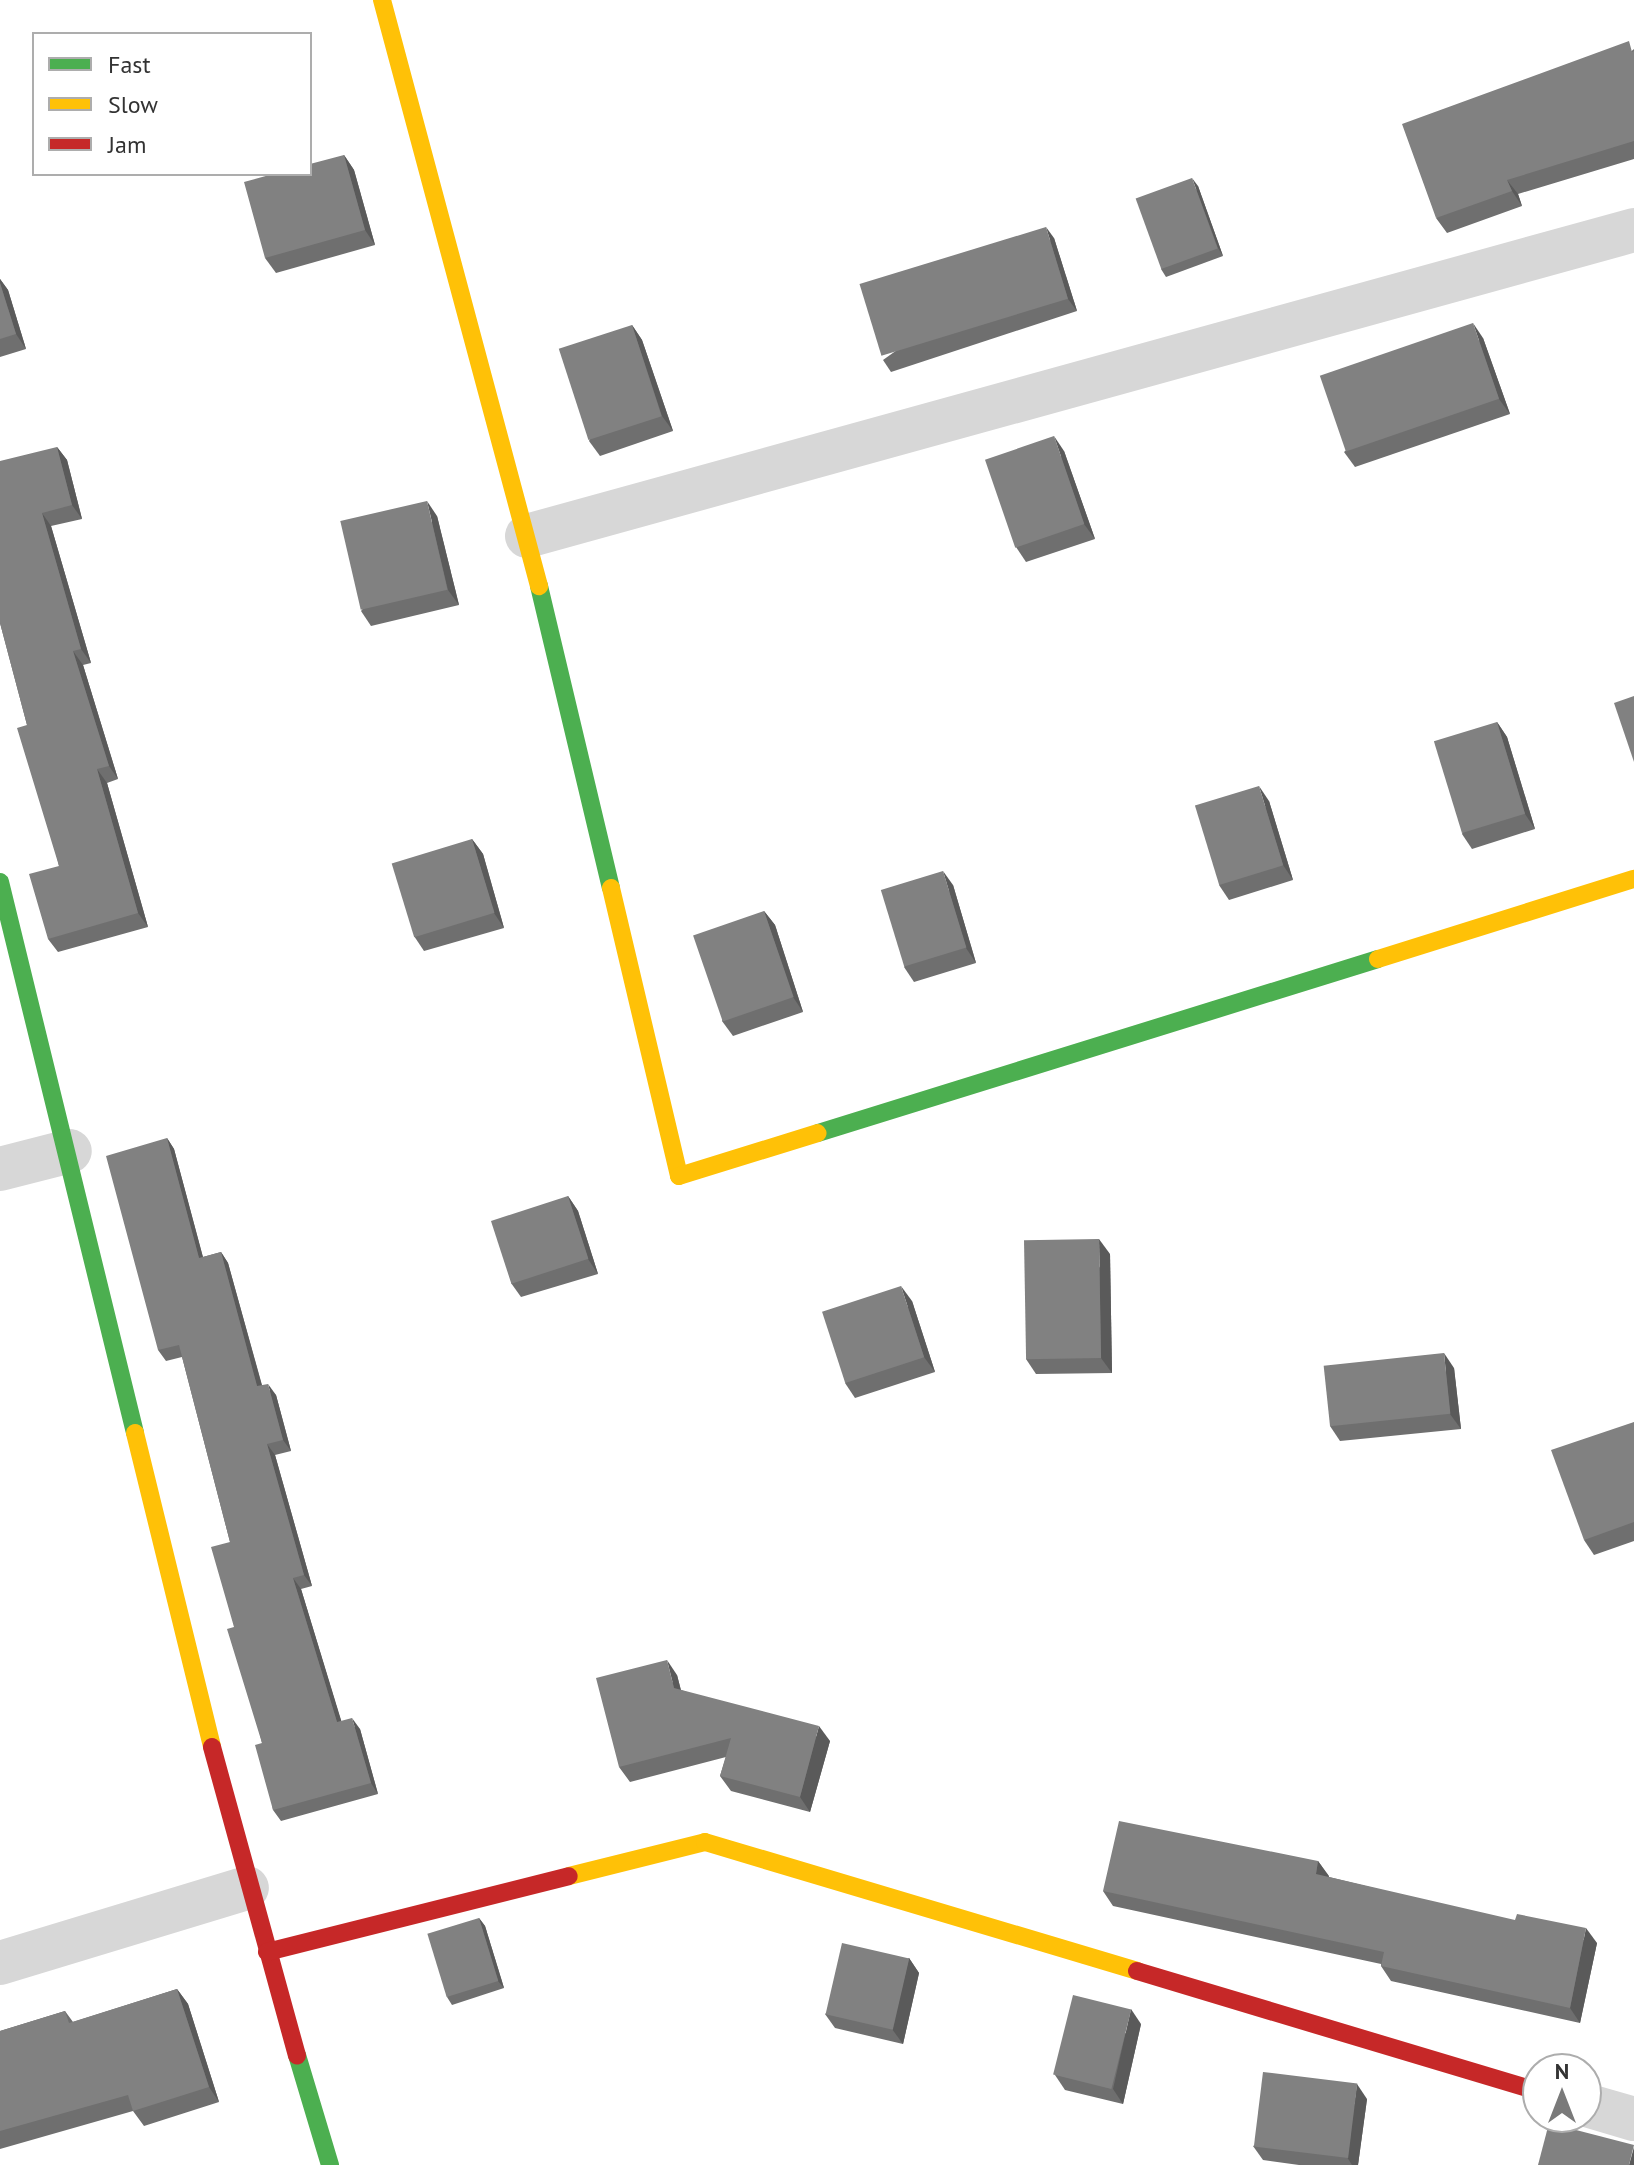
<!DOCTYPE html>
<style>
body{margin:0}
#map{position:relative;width:1634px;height:2165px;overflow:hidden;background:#fff;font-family:"PT Sans",sans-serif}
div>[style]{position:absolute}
.street>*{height:44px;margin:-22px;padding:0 22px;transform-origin:22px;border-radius:22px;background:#d7d7d7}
.fast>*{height:18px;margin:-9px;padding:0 9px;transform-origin:9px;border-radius:9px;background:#4caf50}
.slow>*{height:18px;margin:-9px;padding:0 9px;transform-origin:9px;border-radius:9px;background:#ffc107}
.jam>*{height:18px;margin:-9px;padding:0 9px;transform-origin:9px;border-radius:9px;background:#c62828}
.wall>*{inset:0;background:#6f6f6f}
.shaded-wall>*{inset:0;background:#5a5a5a}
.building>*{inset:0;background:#818181;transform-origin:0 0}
span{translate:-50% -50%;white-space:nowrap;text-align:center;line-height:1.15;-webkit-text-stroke:8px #fff;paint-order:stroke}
.legend{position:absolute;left:32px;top:32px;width:280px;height:144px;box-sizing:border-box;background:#fff;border:2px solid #adadad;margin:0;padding:10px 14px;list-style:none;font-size:24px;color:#333}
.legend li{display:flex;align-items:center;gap:16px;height:40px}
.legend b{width:40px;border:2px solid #adadad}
.north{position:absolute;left:1522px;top:2053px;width:80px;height:80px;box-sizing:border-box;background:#fff;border:2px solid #adadad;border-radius:50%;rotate:0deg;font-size:22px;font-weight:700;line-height:32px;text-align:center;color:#333}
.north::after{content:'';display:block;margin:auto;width:28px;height:36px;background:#7a7a7a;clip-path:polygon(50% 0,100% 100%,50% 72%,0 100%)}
</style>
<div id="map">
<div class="street">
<div style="left:527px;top:536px;width:1149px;rotate:-15.45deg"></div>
<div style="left:0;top:1169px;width:72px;rotate:-14.4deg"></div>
<div style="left:0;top:1963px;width:258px;rotate:-16.9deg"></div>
<div style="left:1586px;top:2105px;width:50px;rotate:16.3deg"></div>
</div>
<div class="fast">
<div style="left:539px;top:586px;width:310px;rotate:76.6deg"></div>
<div style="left:0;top:882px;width:567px;rotate:76.23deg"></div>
<div style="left:818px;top:1133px;width:586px;rotate:-17.26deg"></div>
<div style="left:297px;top:2055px;width:115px;rotate:73.3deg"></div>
</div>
<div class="slow">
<div style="left:382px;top:0;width:607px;rotate:75deg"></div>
<div style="left:611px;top:888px;width:296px;rotate:76.7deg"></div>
<div style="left:679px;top:1176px;width:145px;rotate:-17.2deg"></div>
<div style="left:1378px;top:959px;width:268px;rotate:-17.4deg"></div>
<div style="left:135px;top:1433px;width:323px;rotate:76.2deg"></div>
<div style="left:569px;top:1876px;width:140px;rotate:-14deg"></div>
<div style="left:705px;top:1842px;width:451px;rotate:16.6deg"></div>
</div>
<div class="jam">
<div style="left:212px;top:1747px;width:320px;rotate:74.6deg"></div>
<div style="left:267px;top:1952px;width:311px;rotate:-14.1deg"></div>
<div style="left:1137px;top:1971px;width:419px;rotate:16.7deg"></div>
</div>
<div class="wall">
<div style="clip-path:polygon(1634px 49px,1634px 159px,1518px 194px,1522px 206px,1447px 233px,1436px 218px)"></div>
<div style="clip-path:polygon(344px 155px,354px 170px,375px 245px,276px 273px,265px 258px)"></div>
<div style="clip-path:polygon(1198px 186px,1223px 256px,1166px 277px,1161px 269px)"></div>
<div style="clip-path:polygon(1054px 238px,1077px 311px,891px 372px,883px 360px)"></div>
<div style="clip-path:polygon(0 279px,8px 290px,26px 349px,0 357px)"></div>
<div style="clip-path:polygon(632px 325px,642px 340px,673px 431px,600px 456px,589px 441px)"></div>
<div style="clip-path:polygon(1483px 338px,1510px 414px,1355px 467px,1344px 452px)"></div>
<div style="clip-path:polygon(57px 447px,67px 460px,82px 519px,51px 526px,91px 663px,83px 665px,118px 779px,107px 783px,148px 927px,58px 952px,48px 939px,59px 866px,27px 725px,0 623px)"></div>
<div style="clip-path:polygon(1064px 451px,1095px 539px,1026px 562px,1016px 547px)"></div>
<div style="clip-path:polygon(437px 516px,459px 605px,371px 626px,361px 611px)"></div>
<div style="clip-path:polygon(1497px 722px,1507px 737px,1535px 829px,1472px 849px,1462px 834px)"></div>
<div style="clip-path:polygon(1269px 801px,1293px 880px,1229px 900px,1219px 885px)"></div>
<div style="clip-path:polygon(472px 839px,483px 854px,504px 928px,424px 951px,414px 936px)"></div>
<div style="clip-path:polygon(953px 885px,976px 963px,914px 982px,904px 967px)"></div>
<div style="clip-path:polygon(764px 911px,775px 925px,803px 1012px,733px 1036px,722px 1021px)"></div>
<div style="clip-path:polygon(167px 1138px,174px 1149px,203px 1257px,221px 1252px,228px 1263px,262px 1385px,276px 1395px,291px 1451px,275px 1455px,312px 1586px,301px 1589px,341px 1721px,360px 1729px,378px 1794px,281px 1821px,273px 1810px,262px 1743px,234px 1627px,230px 1542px,182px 1357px,166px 1361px,158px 1350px)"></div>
<div style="clip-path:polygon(568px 1196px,578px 1211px,598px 1274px,521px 1297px,511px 1283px)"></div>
<div style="clip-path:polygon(1110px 1254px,1112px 1373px,1036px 1374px,1026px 1359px)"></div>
<div style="clip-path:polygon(912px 1301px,935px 1372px,855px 1398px,845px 1383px)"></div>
<div style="clip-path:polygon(1454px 1368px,1461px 1429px,1340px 1441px,1330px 1426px)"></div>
<div style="clip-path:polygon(1634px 1422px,1634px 1541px,1594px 1555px,1584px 1540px)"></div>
<div style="clip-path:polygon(677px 1675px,681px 1690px,830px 1741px,810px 1812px,731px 1791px,720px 1776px,726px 1757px,630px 1782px,619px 1767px)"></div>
<div style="clip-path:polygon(1318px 1861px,1329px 1877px,1597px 1943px,1580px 2023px,1391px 1981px,1381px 1966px,1381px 1964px,1113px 1906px,1103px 1891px)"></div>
<div style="clip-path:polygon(479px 1918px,485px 1926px,504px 1988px,452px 2005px,447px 1997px)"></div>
<div style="clip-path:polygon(909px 1958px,919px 1973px,903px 2044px,835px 2028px,825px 2014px)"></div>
<div style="clip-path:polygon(177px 1989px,188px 2004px,219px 2102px,144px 2126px,133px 2111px,0 2149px,0 2031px,65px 2011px,73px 2022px)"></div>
<div style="clip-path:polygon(1141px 2024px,1123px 2104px,1065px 2090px,1055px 2075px)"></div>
<div style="clip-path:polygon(1367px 2099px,1358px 2165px,1299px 2165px,1263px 2160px,1253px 2146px)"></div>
</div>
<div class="shaded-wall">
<div style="clip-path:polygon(344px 155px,354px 170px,375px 245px,365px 230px)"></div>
<div style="clip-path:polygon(1192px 178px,1198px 186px,1223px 256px,1218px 248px)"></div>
<div style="clip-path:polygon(1507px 180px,1518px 194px,1522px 206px,1512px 191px)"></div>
<div style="clip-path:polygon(1046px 227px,1054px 238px,1077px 311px,1068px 299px)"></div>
<div style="clip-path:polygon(0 279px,8px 290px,26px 349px,16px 334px,0 283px)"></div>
<div style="clip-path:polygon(1473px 323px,1483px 338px,1510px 414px,1499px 399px)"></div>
<div style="clip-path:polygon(632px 325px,642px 340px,673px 431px,662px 416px)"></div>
<div style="clip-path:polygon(1054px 436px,1064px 451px,1095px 539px,1084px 524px)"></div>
<div style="clip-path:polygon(57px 447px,67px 460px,82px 519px,72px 505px)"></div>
<div style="clip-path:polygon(427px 501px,437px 516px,459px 605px,448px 590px)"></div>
<div style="clip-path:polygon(42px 513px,51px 526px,91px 663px,81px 649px)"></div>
<div style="clip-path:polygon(73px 651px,83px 665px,118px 779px,109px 766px)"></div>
<div style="clip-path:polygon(1497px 722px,1507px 737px,1535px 829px,1525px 814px)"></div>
<div style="clip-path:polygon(97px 769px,107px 783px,148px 927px,138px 913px)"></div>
<div style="clip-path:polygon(1259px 786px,1269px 801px,1293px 880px,1283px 865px)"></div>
<div style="clip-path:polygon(472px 839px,483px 854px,504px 928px,494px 913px)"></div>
<div style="clip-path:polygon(943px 871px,953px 885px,976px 963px,966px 948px)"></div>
<div style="clip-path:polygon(764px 911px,775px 925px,803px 1012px,793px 997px)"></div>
<div style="clip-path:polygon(167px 1138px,174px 1149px,206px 1269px,199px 1258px)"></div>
<div style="clip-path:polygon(568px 1196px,578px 1211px,598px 1274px,588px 1259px)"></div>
<div style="clip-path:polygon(1099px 1239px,1110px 1254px,1112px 1373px,1101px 1358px)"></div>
<div style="clip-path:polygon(221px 1252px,228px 1263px,265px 1397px,257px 1386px)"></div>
<div style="clip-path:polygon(901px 1286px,912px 1301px,935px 1372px,924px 1357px)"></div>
<div style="clip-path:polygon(1444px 1353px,1454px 1368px,1461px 1429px,1450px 1414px)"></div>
<div style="clip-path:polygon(268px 1384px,276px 1395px,291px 1451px,283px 1440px)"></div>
<div style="clip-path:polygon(267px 1444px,275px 1455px,312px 1586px,304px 1575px)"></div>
<div style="clip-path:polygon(293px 1578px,301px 1589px,345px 1733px,337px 1722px)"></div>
<div style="clip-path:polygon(667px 1660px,677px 1675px,684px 1703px,674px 1688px)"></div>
<div style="clip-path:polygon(352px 1718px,360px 1729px,378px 1794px,371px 1783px)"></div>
<div style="clip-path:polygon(819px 1726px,830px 1741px,810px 1812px,800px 1797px)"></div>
<div style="clip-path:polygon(1318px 1861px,1329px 1876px,1326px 1889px,1316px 1874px)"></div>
<div style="clip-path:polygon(479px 1918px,485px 1926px,504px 1988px,498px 1981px)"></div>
<div style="clip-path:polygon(1586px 1928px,1597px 1943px,1580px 2023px,1570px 2008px)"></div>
<div style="clip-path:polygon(909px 1958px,919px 1973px,903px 2044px,892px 2029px)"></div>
<div style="clip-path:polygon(177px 1989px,188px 2004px,219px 2102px,209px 2087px)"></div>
<div style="clip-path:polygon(1131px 2009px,1141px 2024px,1123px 2104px,1113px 2089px)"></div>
<div style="clip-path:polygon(1357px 2084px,1367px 2099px,1358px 2165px,1352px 2165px,1347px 2157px)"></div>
<div style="clip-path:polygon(1634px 2147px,1634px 2165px,1629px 2165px)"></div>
</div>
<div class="building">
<div style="clip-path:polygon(1629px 41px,1632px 52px,1634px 51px,1634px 141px,1507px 180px,1512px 191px,1436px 218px,1402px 124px)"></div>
<div style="clip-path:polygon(344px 155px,365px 230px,265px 258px,244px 182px,273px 174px,310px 174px,310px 164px)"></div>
<div style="left:1192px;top:178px;width:75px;height:60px;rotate:70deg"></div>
<div style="left:1046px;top:227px;width:75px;height:195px;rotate:73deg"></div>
<div style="clip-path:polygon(0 283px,16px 334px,0 339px)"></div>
<div style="left:1473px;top:323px;width:80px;height:162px;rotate:71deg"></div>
<div style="left:632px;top:325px;width:96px;height:77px;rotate:72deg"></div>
<div style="left:1054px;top:436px;width:93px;height:73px;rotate:71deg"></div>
<div style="clip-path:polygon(57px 447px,72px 505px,42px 513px,81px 649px,73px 651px,109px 766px,97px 769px,138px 913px,48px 939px,29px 874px,59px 866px,17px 728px,27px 725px,0 623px,0 461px)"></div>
<div style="left:427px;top:501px;width:91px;height:89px;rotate:77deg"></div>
<div style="clip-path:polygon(1634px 696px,1634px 762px,1614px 703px)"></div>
<div style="left:1497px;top:722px;width:96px;height:66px;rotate:73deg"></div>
<div style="left:1259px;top:786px;width:83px;height:67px;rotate:73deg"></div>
<div style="left:472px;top:839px;width:77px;height:84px;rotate:73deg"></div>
<div style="left:943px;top:871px;width:80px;height:65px;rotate:73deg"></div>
<div style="left:764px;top:911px;width:91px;height:75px;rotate:71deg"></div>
<div style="clip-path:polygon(167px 1138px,199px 1258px,221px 1252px,257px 1386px,268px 1384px,283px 1440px,267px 1444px,304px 1575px,293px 1578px,337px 1722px,352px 1718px,371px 1783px,273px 1810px,255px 1745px,262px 1743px,227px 1629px,234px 1627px,211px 1547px,230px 1542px,179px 1345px,158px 1350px,106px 1156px)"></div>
<div style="left:568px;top:1196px;width:66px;height:81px;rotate:72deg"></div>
<div style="left:1099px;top:1239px;width:119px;height:75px;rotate:89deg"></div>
<div style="left:901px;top:1286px;width:75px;height:83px;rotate:72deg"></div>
<div style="left:1444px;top:1353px;width:61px;height:121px;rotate:84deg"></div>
<div style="clip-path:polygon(1634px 1422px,1634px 1522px,1584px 1540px,1551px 1450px)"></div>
<div style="clip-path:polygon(667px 1660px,674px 1688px,819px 1726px,800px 1797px,720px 1776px,731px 1738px,619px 1767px,596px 1678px)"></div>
<div style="clip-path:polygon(1119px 1821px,1318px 1861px,1316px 1874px,1515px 1920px,1517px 1914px,1586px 1928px,1570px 2008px,1381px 1966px,1384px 1952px,1103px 1891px)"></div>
<div style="left:479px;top:1918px;width:66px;height:54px;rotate:73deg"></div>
<div style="left:842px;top:1943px;width:69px;height:73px;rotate:13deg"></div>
<div style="clip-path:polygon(177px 1989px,209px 2087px,133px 2111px,128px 2095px,0 2131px,0 2031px,65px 2011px,69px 2023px)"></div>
<div style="left:1073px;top:1995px;width:60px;height:82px;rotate:14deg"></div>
<div style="left:1263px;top:2072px;width:95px;height:75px;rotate:7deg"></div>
<div style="clip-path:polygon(1549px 2123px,1634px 2145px,1629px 2165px,1538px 2165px)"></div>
</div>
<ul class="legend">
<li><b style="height:10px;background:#4caf50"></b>Fast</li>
<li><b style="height:10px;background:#ffc107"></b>Slow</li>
<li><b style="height:10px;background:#c62828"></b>Jam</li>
</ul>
<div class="north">N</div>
</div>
